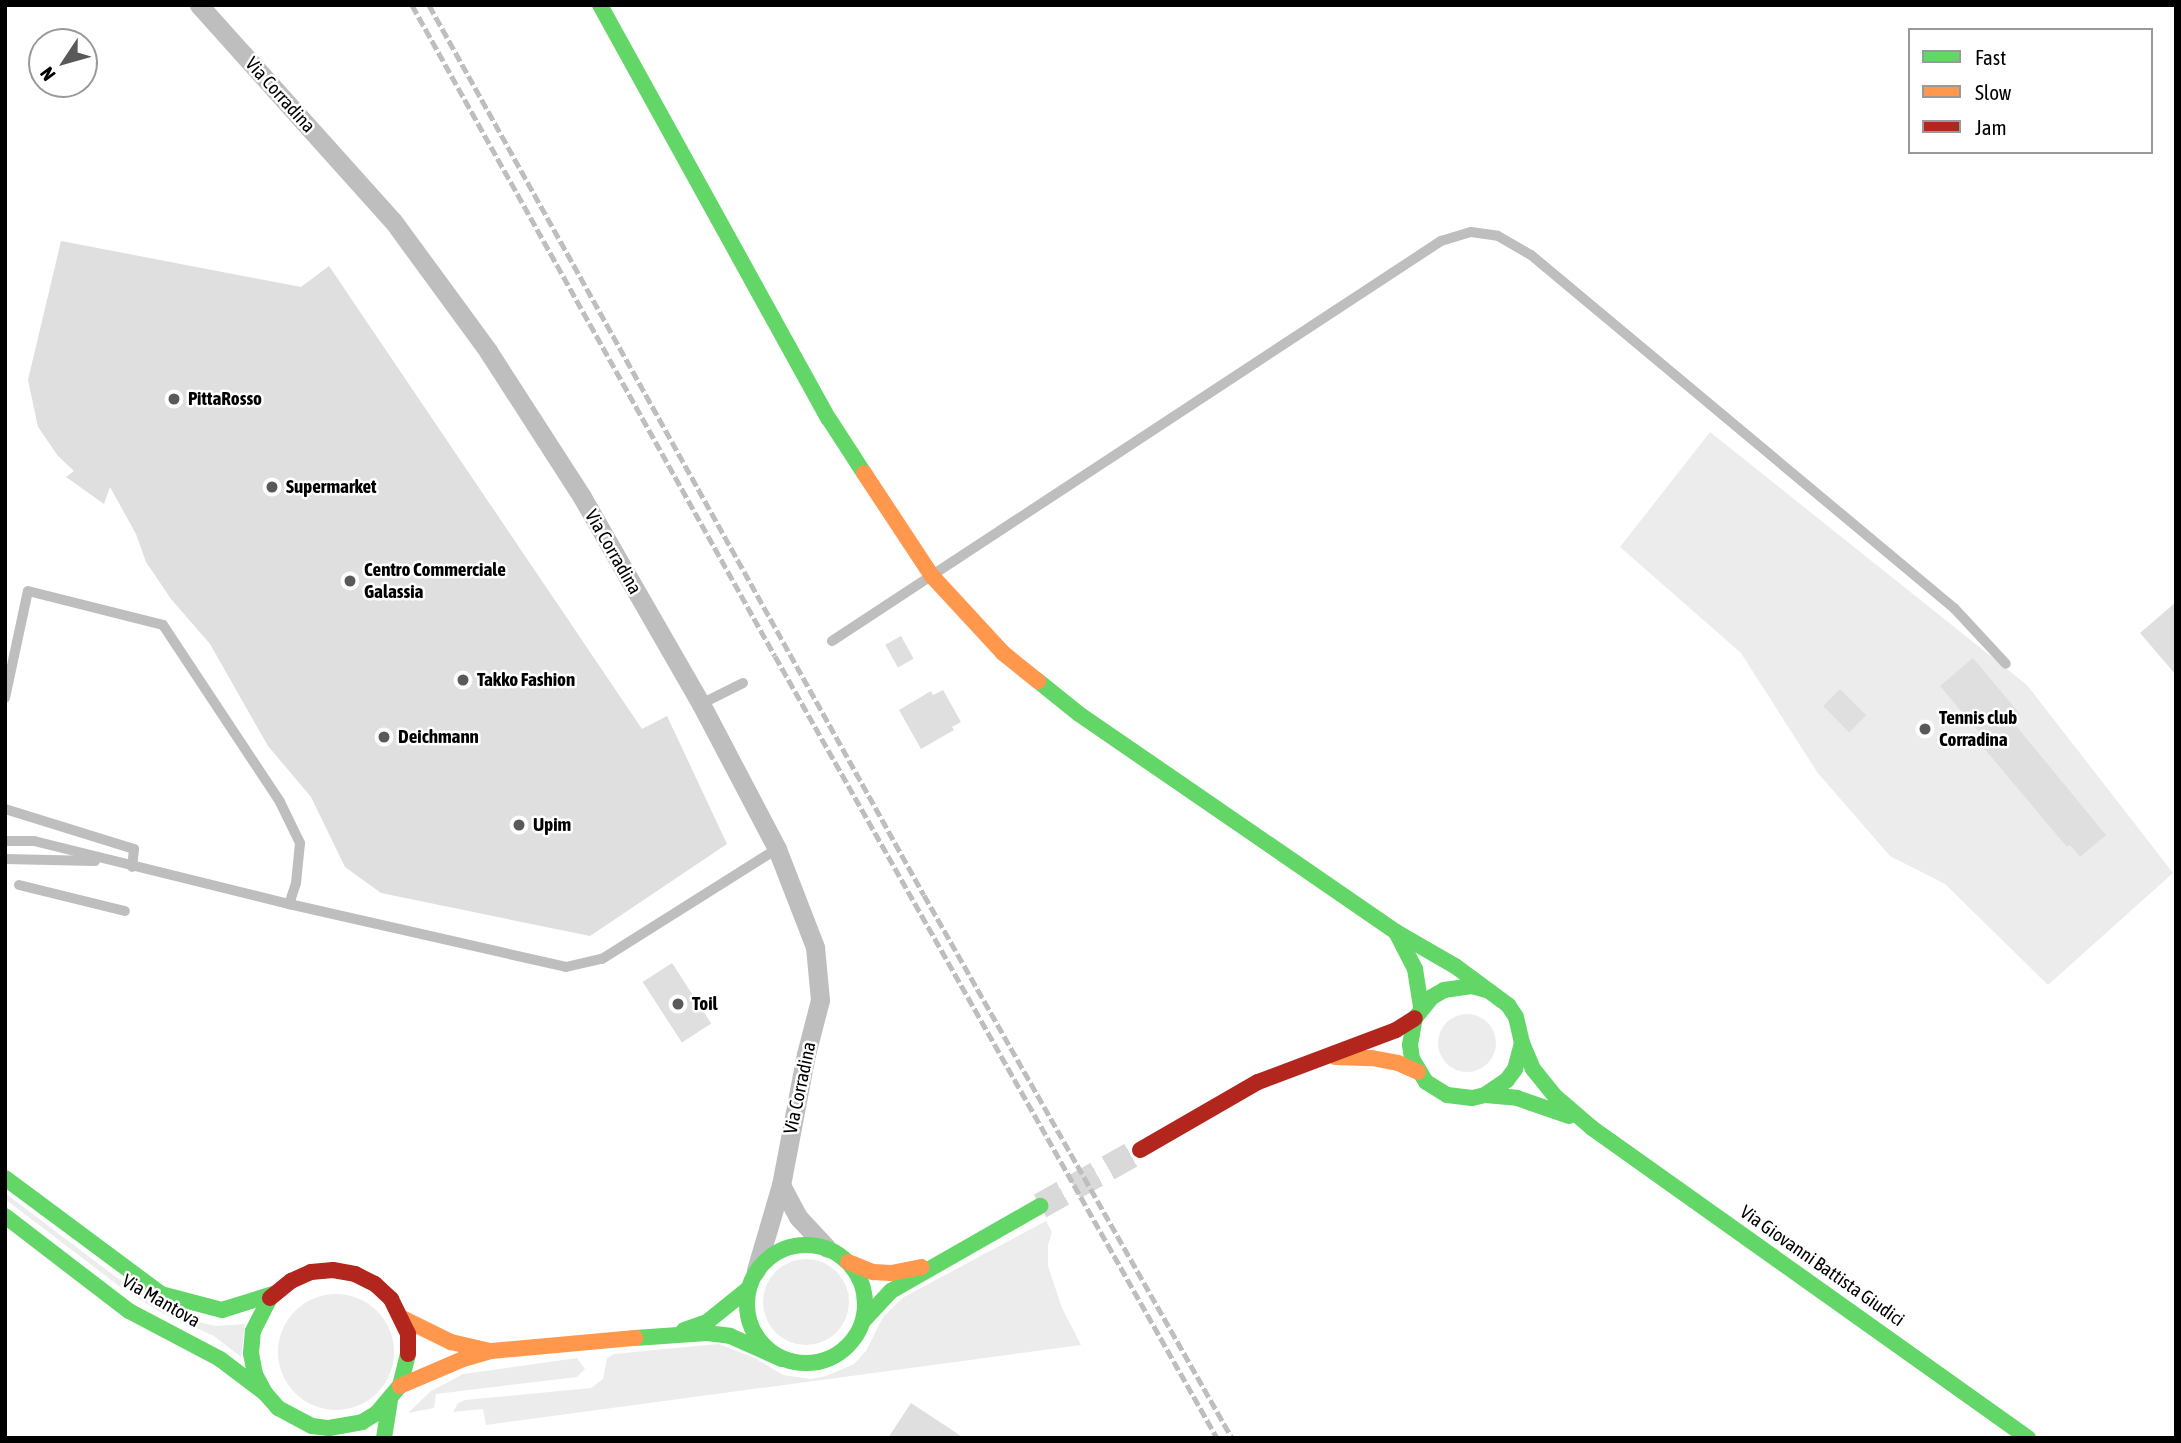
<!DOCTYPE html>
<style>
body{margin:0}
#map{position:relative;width:2181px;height:1443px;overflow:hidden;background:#fff;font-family:"Asap Condensed",sans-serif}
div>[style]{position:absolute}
.green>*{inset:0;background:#ececec}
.round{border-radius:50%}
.building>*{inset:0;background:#dfdfdf;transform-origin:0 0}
.secondary-tunnel>*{height:26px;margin-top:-13px;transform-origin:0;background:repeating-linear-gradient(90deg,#d9d9d9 0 26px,transparent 0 39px)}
.lane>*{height:10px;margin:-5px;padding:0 5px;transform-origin:5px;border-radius:5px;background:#bebebe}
.street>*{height:19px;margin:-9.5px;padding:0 9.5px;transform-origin:9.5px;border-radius:9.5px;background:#bebebe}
.fast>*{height:16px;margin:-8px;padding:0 8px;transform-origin:8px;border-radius:8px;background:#63d668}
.fast>.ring{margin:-8px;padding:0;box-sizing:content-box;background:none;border:16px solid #63d668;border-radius:50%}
.slow>*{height:16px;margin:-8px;padding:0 8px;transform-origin:8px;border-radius:8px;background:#ff974d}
.jam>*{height:16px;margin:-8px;padding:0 8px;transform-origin:8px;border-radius:8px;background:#b3261e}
.rail>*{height:5px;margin-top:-2.5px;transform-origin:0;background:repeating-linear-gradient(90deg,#bebebe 0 10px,transparent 0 13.5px)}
.dots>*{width:19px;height:19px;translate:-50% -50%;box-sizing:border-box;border:4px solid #fff;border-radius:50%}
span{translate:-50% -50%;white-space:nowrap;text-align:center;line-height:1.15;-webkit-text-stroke:5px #fff;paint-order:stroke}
.street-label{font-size:19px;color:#000}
.poi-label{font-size:19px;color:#000;font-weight:700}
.left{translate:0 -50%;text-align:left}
.frame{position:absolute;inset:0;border:7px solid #000;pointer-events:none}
.legend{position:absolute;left:1908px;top:28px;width:245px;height:126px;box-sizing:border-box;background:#fff;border:2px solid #999;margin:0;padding:9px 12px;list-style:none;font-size:21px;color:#000}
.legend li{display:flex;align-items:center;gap:14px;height:35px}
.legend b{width:35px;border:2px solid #999}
.north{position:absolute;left:28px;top:28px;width:70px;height:70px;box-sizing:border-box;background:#fff;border:2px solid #999;border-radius:50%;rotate:234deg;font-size:19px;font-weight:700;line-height:28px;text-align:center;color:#000}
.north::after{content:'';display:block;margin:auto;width:24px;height:32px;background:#595959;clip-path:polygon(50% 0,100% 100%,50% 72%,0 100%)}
</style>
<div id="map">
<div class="green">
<div style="clip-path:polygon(1710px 432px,2027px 685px,2173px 873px,2048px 985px,1945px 884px,1890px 856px,1817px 772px,1741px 653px,1620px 547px)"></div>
<div class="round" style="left:1438px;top:1014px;width:58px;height:58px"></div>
<div style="clip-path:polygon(5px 1193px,116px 1277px,159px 1305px,198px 1322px,216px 1326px,245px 1324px,241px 1357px,214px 1336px,158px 1311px,119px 1286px,5px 1199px)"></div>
<div style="clip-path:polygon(1046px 1221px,1052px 1232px,1048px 1245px,1048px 1266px,1062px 1308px,1081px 1345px,486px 1425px,483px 1409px,453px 1412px,458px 1403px,465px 1400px,591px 1388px,603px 1379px,607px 1358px,614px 1354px,706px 1345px,719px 1344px,755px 1358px,783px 1375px,811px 1379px,826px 1376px,854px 1364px,866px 1351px,883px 1317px,902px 1298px)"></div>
<div class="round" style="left:763px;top:1259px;width:86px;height:86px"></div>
<div class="round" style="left:278px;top:1294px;width:116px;height:116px"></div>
<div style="clip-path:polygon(577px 1358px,585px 1369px,577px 1377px,436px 1394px,434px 1408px,408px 1413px,431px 1391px,463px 1374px)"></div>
</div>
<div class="building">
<div style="clip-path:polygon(61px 241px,301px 287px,329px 266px,642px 729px,667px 716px,727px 844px,590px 936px,381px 893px,345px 867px,311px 797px,268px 746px,210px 644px,171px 599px,146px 562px,136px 534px,110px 487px,104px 504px,66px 477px,74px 471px,58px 456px,38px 427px,28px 380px)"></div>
<div style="clip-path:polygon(2176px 602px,2176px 675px,2140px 633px)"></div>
<div style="left:901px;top:636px;width:26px;height:18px;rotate:61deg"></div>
<div style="clip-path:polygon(1973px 658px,2020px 714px,2012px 721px,2106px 835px,2080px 857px,2070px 845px,2067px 847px,1982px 746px,1987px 742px,1940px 686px)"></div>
<div style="left:1840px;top:689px;width:37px;height:24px;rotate:45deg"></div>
<div style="clip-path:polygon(943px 690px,961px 722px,952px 727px,954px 730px,921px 749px,899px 710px,931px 691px,933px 695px)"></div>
<div style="left:672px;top:963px;width:72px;height:35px;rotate:57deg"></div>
<div style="clip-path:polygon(911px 1403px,964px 1438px,888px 1438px)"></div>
</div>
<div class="secondary-tunnel">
<div style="left:1040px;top:1206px;width:115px;rotate:-29.2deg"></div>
</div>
<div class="lane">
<div style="left:832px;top:641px;width:729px;rotate:-33.3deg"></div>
<div style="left:1441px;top:241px;width:31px;rotate:-17deg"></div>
<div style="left:1471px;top:232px;width:27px;rotate:8deg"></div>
<div style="left:1498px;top:236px;width:38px;rotate:30deg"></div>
<div style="left:1531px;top:255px;width:551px;rotate:39.85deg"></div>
<div style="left:1954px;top:608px;width:76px;rotate:47.1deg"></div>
<div style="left:5px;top:698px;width:109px;rotate:-77.9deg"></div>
<div style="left:28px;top:591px;width:139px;rotate:14.1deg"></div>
<div style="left:163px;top:625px;width:212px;rotate:56.5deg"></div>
<div style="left:280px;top:802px;width:46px;rotate:64deg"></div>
<div style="left:300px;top:843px;width:40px;rotate:95.7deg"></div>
<div style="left:296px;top:883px;width:22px;rotate:108deg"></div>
<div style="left:701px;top:704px;width:47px;rotate:-26.6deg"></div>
<div style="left:5px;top:809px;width:135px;rotate:17.2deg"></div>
<div style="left:134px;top:849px;width:18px;rotate:96deg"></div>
<div style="left:5px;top:841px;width:29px"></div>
<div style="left:34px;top:841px;width:263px;rotate:13.9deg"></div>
<div style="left:289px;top:904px;width:284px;rotate:12.8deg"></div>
<div style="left:566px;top:967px;width:37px;rotate:-13deg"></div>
<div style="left:602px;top:959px;width:207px;rotate:-32.2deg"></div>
<div style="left:5px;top:859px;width:90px;rotate:1.3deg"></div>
<div style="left:19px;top:885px;width:109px;rotate:13.8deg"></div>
</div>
<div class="street">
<div style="left:199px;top:5px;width:290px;rotate:48.1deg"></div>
<div style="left:393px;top:221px;width:161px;rotate:53.8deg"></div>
<div style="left:488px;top:351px;width:174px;rotate:57.2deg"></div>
<div style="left:582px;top:497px;width:239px;rotate:60.1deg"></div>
<div style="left:701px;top:704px;width:164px;rotate:62.3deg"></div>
<div style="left:777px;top:849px;width:105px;rotate:68.8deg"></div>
<div style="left:815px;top:947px;width:53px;rotate:84.6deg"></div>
<div style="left:820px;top:1000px;width:56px;rotate:104.5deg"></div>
<div style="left:806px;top:1054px;width:133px;rotate:100.8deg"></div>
<div style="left:781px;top:1185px;width:89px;rotate:106.4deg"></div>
<div style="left:781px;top:1185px;width:36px;rotate:62deg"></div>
<div style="left:798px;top:1217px;width:42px;rotate:46.9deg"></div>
</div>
<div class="fast">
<div style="left:600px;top:5px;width:473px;rotate:61.1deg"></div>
<div style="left:829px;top:419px;width:64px;rotate:57.1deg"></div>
<div style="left:1038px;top:681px;width:53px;rotate:38.8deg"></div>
<div style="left:1079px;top:714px;width:385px;rotate:34.5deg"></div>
<div style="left:1396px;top:932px;width:68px;rotate:30deg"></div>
<div style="left:1455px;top:966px;width:66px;rotate:36.3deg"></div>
<div style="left:1508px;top:1005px;width:14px;rotate:56deg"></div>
<div style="left:1516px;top:1017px;width:27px;rotate:77deg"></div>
<div style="left:1522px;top:1043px;width:27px;rotate:105deg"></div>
<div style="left:1515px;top:1069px;width:14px;rotate:126deg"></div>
<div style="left:1507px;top:1080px;width:27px;rotate:146deg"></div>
<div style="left:1485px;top:1095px;width:13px;rotate:167deg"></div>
<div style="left:1472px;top:1098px;width:25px;rotate:-173deg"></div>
<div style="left:1447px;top:1095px;width:25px;rotate:-148deg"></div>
<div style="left:1426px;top:1082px;width:27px;rotate:-121deg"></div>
<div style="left:1412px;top:1059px;width:14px;rotate:-98deg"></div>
<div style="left:1410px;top:1045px;width:27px;rotate:-80deg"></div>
<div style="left:1415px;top:1018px;width:27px;rotate:-51deg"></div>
<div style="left:1432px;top:997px;width:14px;rotate:-30deg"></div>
<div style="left:1444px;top:990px;width:28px;rotate:-8deg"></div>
<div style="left:1472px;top:986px;width:15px;rotate:16deg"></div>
<div style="left:1396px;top:932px;width:42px;rotate:62.8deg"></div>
<div style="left:1415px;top:969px;width:38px;rotate:81deg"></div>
<div style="left:1522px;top:1043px;width:28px;rotate:67deg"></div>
<div style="left:1533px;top:1069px;width:36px;rotate:51deg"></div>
<div style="left:1556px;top:1097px;width:48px;rotate:40.7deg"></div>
<div style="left:1592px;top:1128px;width:535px;rotate:35.41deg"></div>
<div style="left:1485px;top:1095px;width:32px;rotate:5deg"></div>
<div style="left:1517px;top:1098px;width:55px;rotate:19.1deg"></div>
<div style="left:5px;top:1178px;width:194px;rotate:36.6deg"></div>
<div style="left:161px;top:1294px;width:63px;rotate:14.7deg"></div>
<div style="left:222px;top:1310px;width:53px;rotate:-17.4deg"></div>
<div style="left:5px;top:1216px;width:156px;rotate:37.5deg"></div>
<div style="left:129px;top:1311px;width:103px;rotate:27.8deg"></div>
<div style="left:220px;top:1359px;width:56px;rotate:37.1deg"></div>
<div style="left:265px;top:1393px;width:20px;rotate:49deg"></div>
<div style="left:278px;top:1408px;width:38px;rotate:28deg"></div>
<div style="left:312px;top:1426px;width:17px;rotate:7deg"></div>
<div style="left:329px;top:1428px;width:34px;rotate:-10deg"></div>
<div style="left:362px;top:1422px;width:17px;rotate:-31deg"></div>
<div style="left:377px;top:1413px;width:35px;rotate:-50deg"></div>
<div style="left:400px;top:1386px;width:33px;rotate:-76deg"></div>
<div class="ring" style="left:747px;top:1245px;width:102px;height:102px"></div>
<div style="left:863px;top:1321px;width:41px;rotate:-47deg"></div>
<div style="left:891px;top:1291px;width:172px;rotate:-29.7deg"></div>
<div style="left:684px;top:1330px;width:24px;rotate:-19deg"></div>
<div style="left:707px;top:1322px;width:53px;rotate:-38.8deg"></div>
<div style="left:635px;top:1338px;width:72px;rotate:-4deg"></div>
<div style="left:707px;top:1333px;width:23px;rotate:7deg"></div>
<div style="left:730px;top:1336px;width:57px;rotate:23.9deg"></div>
<div style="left:265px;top:1393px;width:21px;rotate:-118deg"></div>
<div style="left:255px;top:1374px;width:21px;rotate:-101deg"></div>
<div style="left:251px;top:1353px;width:22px;rotate:-85deg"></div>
<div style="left:253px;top:1331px;width:37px;rotate:-63deg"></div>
<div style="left:384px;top:1438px;width:37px;rotate:-81deg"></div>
</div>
<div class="slow">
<div style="left:864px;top:473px;width:123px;rotate:56.6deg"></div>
<div style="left:932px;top:576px;width:105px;rotate:47.3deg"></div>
<div style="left:1003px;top:653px;width:45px;rotate:38.7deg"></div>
<div style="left:1335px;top:1057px;width:37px;rotate:2deg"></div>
<div style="left:1372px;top:1058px;width:26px;rotate:11deg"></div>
<div style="left:1398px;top:1063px;width:22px;rotate:24deg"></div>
<div style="left:848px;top:1262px;width:27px;rotate:22deg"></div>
<div style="left:873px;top:1272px;width:18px;rotate:3deg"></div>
<div style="left:891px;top:1273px;width:31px;rotate:-11deg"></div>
<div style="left:402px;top:1318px;width:55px;rotate:26.1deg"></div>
<div style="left:451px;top:1342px;width:39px;rotate:13deg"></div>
<div style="left:400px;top:1386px;width:69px;rotate:-23.2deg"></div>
<div style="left:463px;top:1359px;width:29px;rotate:-16deg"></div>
<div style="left:491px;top:1351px;width:145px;rotate:-5.2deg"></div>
</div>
<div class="jam">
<div style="left:1140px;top:1150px;width:136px;rotate:-30deg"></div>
<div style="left:1258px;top:1082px;width:147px;rotate:-20.6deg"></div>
<div style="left:1396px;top:1030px;width:22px;rotate:-32deg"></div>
<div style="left:270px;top:1298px;width:27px;rotate:-39deg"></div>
<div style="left:291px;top:1281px;width:22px;rotate:-24deg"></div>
<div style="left:311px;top:1272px;width:22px;rotate:-5deg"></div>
<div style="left:333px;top:1270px;width:22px;rotate:10deg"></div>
<div style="left:355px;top:1274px;width:22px;rotate:27deg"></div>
<div style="left:375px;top:1284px;width:22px;rotate:43deg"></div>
<div style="left:391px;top:1299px;width:39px;rotate:64deg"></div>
<div style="left:408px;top:1334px;width:20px;rotate:90deg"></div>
</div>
<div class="rail">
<div style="left:412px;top:5px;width:745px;rotate:60.86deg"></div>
<div style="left:775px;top:656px;width:898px;rotate:60.52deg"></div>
<div style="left:429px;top:5px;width:1018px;rotate:60.92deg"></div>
<div style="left:924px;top:895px;width:624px;rotate:60.44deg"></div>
</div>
<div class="dots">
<div style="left:174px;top:399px;background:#595959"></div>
<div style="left:272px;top:487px;background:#595959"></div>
<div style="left:350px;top:581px;background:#595959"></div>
<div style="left:463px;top:680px;background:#595959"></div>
<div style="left:1925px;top:729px;background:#595959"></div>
<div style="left:384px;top:737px;background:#595959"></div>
<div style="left:519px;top:825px;background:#595959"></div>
<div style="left:678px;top:1004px;background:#595959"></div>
</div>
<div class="street-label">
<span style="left:280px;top:95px;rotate:48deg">Via Corradina</span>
<span style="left:613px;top:552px;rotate:60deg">Via Corradina</span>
<span style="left:800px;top:1088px;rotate:-78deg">Via Corradina</span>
<span style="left:1822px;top:1266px;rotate:35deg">Via Giovanni Battista Giudici</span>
<span style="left:161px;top:1301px;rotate:30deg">Via Mantova</span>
</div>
<div class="poi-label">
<span class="left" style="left:188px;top:399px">PittaRosso</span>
<span class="left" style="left:286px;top:487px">Supermarket</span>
<span class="left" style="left:364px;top:581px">Centro Commerciale<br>Galassia</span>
<span class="left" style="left:477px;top:680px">Takko Fashion</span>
<span class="left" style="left:1939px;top:729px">Tennis club<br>Corradina</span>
<span class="left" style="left:398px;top:737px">Deichmann</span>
<span class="left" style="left:533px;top:825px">Upim</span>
<span class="left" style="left:692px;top:1004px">Toil</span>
</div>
<div class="frame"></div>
<ul class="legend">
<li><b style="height:9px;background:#63d668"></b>Fast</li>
<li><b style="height:9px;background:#ff974d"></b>Slow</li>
<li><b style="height:9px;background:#b3261e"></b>Jam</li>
</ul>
<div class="north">N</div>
</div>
